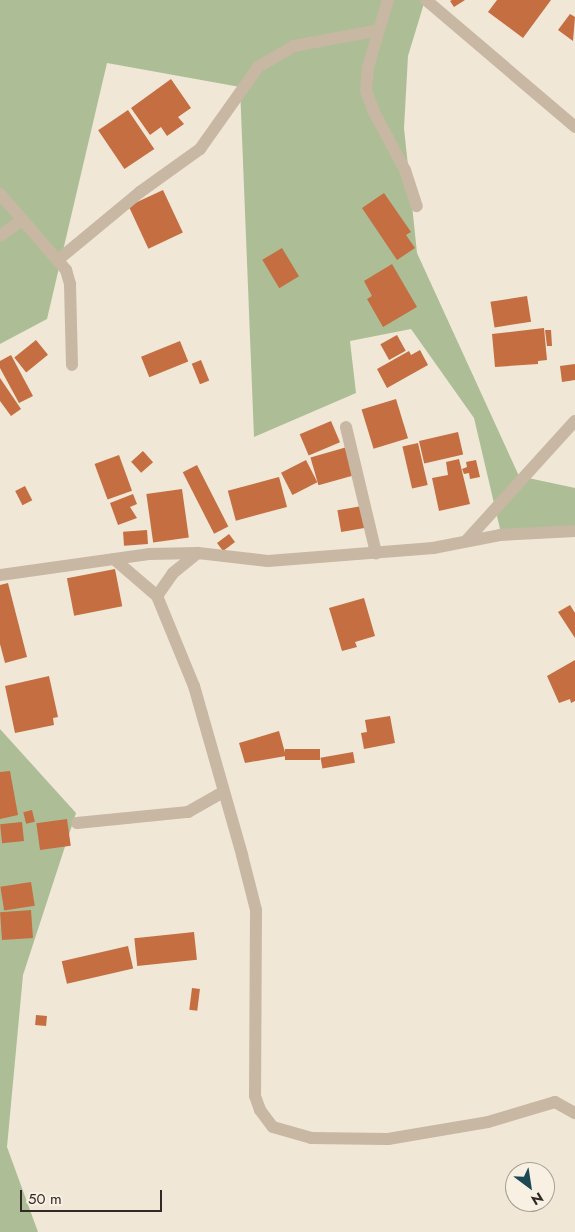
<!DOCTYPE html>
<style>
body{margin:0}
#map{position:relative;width:575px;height:1232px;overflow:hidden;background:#f0e7d6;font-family:Jost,sans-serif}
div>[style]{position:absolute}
.green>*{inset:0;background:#adbe97}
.building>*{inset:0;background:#c46e41;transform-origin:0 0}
.minor>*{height:12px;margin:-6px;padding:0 6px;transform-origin:6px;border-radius:6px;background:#c7b7a3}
span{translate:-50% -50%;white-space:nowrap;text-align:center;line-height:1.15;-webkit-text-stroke:4.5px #f8f0e2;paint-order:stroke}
.north{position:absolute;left:505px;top:1162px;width:50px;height:50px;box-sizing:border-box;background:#f8f0e2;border:1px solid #a9a196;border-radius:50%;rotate:149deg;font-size:14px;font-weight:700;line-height:20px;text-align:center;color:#322b25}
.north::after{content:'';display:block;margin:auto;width:18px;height:22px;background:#1c4953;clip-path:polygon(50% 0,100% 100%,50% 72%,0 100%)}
.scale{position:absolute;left:20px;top:1190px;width:142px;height:22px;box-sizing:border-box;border:2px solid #322b25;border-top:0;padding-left:6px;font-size:15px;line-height:18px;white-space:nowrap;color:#322b25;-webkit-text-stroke:4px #f8f0e2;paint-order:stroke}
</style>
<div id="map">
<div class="green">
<div style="clip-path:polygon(0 0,425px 0,408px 56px,404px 128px,417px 253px,519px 476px,575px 488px,575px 526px,501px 533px,474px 418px,411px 329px,350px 341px,356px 393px,254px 437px,240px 87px,107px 63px,47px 319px,0 344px)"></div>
<div style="clip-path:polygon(0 729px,76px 813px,23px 975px,7px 1147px,38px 1232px,0 1232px)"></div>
</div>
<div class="building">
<div style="clip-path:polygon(465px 0,454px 7px,450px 1px,452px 0)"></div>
<div style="clip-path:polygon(497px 0,551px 0,523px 38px,488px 12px)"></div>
<div style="clip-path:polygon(570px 14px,575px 17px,573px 41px,558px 30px)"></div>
<div style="clip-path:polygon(171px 79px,191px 108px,178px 117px,184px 124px,167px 136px,161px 127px,150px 135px,131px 108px)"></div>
<div style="left:128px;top:110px;width:47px;height:36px;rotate:56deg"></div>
<div style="left:163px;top:190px;width:47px;height:38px;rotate:65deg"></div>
<div style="clip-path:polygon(384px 193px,411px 232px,406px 235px,415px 248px,397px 260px,362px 208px)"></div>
<div style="left:282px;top:248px;width:33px;height:23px;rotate:59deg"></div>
<div style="clip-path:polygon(392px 264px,417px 307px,383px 327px,367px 299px,372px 296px,364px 281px)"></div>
<div style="left:527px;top:296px;width:26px;height:37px;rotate:81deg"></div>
<div style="clip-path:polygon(544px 328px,547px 360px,538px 361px,538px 364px,495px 367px,492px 334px)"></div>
<div style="clip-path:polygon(545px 330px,551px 330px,552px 346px,547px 346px)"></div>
<div style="left:397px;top:335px;width:18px;height:19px;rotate:61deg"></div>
<div style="left:36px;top:340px;width:19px;height:28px;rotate:51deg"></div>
<div style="left:180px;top:341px;width:22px;height:42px;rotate:68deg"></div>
<div style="clip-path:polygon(420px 350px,428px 365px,387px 388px,377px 369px,409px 351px,411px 355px)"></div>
<div style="clip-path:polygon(11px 355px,33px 396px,19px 403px,0 368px,0 361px)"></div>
<div style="left:201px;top:360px;width:22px;height:10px;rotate:68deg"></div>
<div style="clip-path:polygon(575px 364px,575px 380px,562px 382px,560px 366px)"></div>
<div style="clip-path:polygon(0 378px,21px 409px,11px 416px,0 401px)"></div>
<div style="left:396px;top:399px;width:41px;height:36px;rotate:73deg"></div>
<div style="left:331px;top:421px;width:23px;height:34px;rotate:67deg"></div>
<div style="left:458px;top:432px;width:23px;height:40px;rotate:77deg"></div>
<div style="left:418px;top:443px;width:43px;height:16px;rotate:77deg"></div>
<div style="left:347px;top:447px;width:29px;height:38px;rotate:74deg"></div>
<div style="left:143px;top:451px;width:15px;height:16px;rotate:48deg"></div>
<div style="left:119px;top:455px;width:38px;height:26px;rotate:70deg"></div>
<div style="clip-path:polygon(459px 459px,470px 504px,439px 511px,432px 478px,448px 475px,446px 462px)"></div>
<div style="left:306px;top:460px;width:25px;height:28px;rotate:63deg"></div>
<div style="clip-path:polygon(476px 460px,480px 477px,470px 479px,469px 473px,464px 474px,462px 469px,467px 467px,466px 462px)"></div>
<div style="left:197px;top:465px;width:69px;height:16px;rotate:63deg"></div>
<div style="left:279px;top:477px;width:31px;height:53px;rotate:75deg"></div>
<div style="left:25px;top:486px;width:16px;height:11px;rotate:63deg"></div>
<div style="left:182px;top:489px;width:49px;height:36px;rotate:82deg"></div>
<div style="clip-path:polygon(133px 494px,137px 504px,130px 507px,137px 518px,118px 525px,110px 503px)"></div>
<div style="left:362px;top:506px;width:22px;height:25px;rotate:80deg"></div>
<div style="left:147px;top:530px;width:14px;height:24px;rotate:86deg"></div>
<div style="left:229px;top:534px;width:10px;height:15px;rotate:53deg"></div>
<div style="left:115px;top:569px;width:38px;height:49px;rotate:79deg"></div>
<div style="clip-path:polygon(8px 583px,27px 657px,5px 663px,0 644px,0 585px)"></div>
<div style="clip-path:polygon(364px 598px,375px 636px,355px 642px,357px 647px,342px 651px,329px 608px)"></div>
<div style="clip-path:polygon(570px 605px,575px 613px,575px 638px,558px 612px)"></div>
<div style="clip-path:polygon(575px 660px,575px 701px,571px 703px,570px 699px,559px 703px,547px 676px)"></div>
<div style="clip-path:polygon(49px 676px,58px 717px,53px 718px,54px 725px,15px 733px,5px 686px)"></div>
<div style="clip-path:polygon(390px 716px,395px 743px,364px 749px,361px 733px,367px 732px,365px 720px)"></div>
<div style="clip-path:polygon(279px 731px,286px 756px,245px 763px,239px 743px)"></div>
<div style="left:320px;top:749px;width:11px;height:35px;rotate:90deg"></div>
<div style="left:353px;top:752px;width:11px;height:33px;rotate:80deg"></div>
<div style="clip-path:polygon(10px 771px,18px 815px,0 819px,0 772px)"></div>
<div style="left:32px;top:810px;width:12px;height:9px;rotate:76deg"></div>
<div style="left:67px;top:819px;width:27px;height:31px;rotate:82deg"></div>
<div style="left:22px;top:822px;width:19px;height:22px;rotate:84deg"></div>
<div style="left:31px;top:882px;width:24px;height:31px;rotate:81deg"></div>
<div style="left:31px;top:910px;width:28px;height:31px;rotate:86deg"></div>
<div style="left:194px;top:932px;width:28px;height:60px;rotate:84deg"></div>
<div style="left:128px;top:946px;width:23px;height:68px;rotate:77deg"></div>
<div style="left:192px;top:988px;width:8px;height:22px;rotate:7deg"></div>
<div style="left:36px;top:1015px;width:11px;height:10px;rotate:5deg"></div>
</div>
<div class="minor">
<div style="left:388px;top:0;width:70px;rotate:106.6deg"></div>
<div style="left:368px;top:67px;width:24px;rotate:95deg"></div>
<div style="left:366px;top:91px;width:22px;rotate:69deg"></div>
<div style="left:374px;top:112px;width:66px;rotate:61.9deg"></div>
<div style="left:405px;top:170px;width:38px;rotate:72deg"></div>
<div style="left:426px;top:0;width:196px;rotate:40.4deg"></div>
<div style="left:0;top:194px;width:101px;rotate:49deg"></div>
<div style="left:66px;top:270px;width:15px;rotate:74deg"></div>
<div style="left:70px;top:284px;width:81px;rotate:88.6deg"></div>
<div style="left:0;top:236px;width:27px;rotate:-36deg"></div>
<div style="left:59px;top:259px;width:105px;rotate:-39.6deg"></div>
<div style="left:140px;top:192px;width:74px;rotate:-35.6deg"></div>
<div style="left:200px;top:149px;width:100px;rotate:-54.7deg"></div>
<div style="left:258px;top:67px;width:42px;rotate:-30.3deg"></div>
<div style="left:294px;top:46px;width:86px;rotate:-10.7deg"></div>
<div style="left:346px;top:427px;width:130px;rotate:76.6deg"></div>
<div style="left:466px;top:541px;width:162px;rotate:-47.8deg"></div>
<div style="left:114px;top:559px;width:57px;rotate:40.7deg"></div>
<div style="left:157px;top:596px;width:97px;rotate:67.7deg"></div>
<div style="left:194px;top:686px;width:176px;rotate:74.1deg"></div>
<div style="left:242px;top:855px;width:57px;rotate:75.7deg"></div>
<div style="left:256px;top:910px;width:186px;rotate:90.3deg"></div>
<div style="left:255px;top:1096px;width:15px;rotate:70deg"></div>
<div style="left:260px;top:1110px;width:21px;rotate:53deg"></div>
<div style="left:273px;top:1127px;width:40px;rotate:16deg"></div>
<div style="left:311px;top:1138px;width:77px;rotate:0.7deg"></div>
<div style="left:388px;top:1139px;width:101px;rotate:-9.6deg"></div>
<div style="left:488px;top:1122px;width:70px;rotate:-16.6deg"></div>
<div style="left:555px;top:1102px;width:23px;rotate:29deg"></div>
<div style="left:0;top:575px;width:150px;rotate:-8deg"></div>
<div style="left:149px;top:554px;width:49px;rotate:-1.2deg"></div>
<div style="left:198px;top:553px;width:70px;rotate:6.5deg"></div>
<div style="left:268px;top:561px;width:166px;rotate:-4.5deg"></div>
<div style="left:433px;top:548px;width:68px;rotate:-11deg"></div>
<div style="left:500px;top:535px;width:75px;rotate:-3.1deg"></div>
<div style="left:157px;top:596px;width:28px;rotate:-55deg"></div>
<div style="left:173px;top:573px;width:32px;rotate:-39deg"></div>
<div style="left:77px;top:823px;width:112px;rotate:-5.7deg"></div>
<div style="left:188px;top:812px;width:40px;rotate:-29.7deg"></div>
</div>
<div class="north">N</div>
<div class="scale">50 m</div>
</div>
